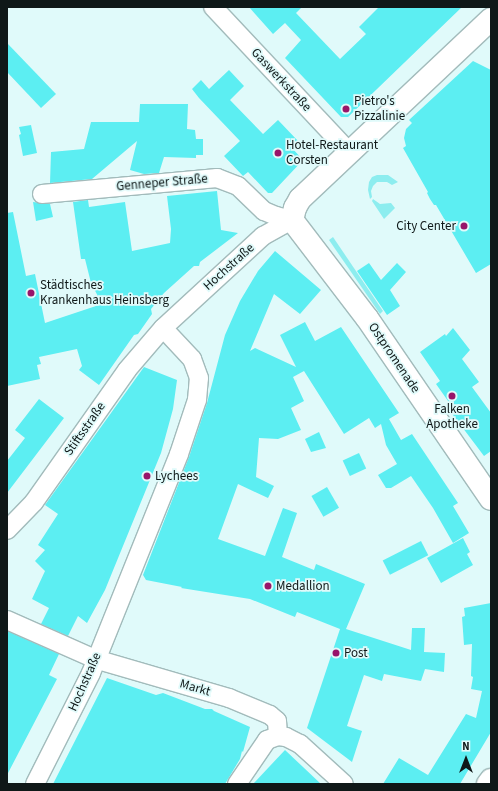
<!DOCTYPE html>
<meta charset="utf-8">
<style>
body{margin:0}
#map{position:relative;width:498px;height:791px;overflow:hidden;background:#e0fafa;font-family:"Source Sans 3",sans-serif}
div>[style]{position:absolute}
.green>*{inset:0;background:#8dedef}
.building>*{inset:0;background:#5ceef2;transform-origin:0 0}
.roads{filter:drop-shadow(1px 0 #a2bbbb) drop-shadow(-1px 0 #a2bbbb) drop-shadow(0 1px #a2bbbb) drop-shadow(0 -1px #a2bbbb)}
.street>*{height:18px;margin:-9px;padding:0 9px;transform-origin:9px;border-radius:9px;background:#fff}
.secondary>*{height:22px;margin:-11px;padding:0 11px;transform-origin:11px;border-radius:11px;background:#fff}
.dots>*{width:11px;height:11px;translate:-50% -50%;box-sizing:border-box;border:2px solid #e0fafa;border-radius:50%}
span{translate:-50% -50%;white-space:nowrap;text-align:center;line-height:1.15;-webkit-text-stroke:3.5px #e0fafa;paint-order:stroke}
.street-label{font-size:13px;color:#0f1818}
.poi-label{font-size:13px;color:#0f1818}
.left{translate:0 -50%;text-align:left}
.right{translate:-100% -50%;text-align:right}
.frame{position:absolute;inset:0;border:8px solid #0f1818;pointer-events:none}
.north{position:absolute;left:446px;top:739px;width:40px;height:40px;-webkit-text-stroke:3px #e0fafa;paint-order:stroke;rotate:0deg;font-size:11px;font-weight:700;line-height:16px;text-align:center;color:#0f1818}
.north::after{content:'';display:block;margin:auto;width:14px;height:18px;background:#0f1818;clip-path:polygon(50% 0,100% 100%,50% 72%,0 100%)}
</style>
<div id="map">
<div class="green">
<div style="clip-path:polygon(377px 175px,388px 175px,398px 182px,392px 185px,387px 182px,377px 182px,373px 186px,371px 191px,372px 197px,370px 199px,368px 190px,369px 182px,372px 177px)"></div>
<div style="clip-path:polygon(373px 199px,380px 204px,391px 203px,395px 208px,384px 219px,372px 201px)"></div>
<div style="clip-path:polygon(333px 237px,383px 311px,380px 314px,329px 240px)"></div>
</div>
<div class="building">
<div style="clip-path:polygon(249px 7px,302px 7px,296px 13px,340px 59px,366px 34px,359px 27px,379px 7px,462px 7px,348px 117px,341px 117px,285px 58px,301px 40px,285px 23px,273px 34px)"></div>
<div style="clip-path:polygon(7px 43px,56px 94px,41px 108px,7px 72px)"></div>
<div style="clip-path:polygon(473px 61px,491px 70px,491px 264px,476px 273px,436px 205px,434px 205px,430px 199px,427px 193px,428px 192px,403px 148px,406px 146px,404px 138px,406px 129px,412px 123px,409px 120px)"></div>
<div style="clip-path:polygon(229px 70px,244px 86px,230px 100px,263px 134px,278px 120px,299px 142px,292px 148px,303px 160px,272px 193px,268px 193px,248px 172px,243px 176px,224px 156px,240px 141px,199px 98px,192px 89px,201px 80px,209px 89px)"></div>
<div style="clip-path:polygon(140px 104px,188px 104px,187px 129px,195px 130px,196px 139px,203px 139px,203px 155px,196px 155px,196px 158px,164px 157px,159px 173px,144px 174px,130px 170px,137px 141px,92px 179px,50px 183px,51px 152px,84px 149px,91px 122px,139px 122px)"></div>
<div style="clip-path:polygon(31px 125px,37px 153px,23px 156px,19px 135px,21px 134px,19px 127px)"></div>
<div style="clip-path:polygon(217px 191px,221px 230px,238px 233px,200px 262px,199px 266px,194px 266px,164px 293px,151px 309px,152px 314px,138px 334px,134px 335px,99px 385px,79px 370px,82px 366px,77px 349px,39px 357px,41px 364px,37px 365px,40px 379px,7px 386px,7px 213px,13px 212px,26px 276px,35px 274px,45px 323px,102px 304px,91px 283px,85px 259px,81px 259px,73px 202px,88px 200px,89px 207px,125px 202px,132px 251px,170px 243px,171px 229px,167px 196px)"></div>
<div style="clip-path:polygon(33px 202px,50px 204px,53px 217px,36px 221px)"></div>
<div style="clip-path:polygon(275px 251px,321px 290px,300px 314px,274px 294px,250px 351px,255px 348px,296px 367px,280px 335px,305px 322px,315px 341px,341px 327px,399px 413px,389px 419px,401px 440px,412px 434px,458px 503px,453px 506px,469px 533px,453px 543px,433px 508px,411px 476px,391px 488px,386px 488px,378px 475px,397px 464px,386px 445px,381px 424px,375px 428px,369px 418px,344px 434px,304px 371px,293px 377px,304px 401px,291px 408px,301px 430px,278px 439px,259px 438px,256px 477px,274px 486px,268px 498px,238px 484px,218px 539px,265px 556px,283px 508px,297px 513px,282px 557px,314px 570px,316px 564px,365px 584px,346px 629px,411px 650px,412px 628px,425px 628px,424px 652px,445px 653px,444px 672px,425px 669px,421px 681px,384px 674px,382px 681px,364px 675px,347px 726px,362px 731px,352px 762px,307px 728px,340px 629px,297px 612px,295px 617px,250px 599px,181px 588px,182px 587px,146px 580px,143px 575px,189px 457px,207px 403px,225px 335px,240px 301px,258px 271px)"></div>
<div style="clip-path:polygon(369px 263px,381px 280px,397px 263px,406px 272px,390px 290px,400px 306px,387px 315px,357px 271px)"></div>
<div style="clip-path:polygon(453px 328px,470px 350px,462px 359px,479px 382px,472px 387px,491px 413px,491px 451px,484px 456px,450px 411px,453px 408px,436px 384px,440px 381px,420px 352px,445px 334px,446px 336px)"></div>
<div style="clip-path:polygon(144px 367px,177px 380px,173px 409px,161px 453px,105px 590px,87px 623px,78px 616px,68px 636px,41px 624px,49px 608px,32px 599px,45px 571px,35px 561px,45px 550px,38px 545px,58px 514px,45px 505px)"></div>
<div style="clip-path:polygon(39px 399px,64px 418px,7px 493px,7px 461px,25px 438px,15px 430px)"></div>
<div style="clip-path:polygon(319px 432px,326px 448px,311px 452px,305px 439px)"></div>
<div style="left:359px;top:453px;width:17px;height:18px;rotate:65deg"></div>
<div style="left:327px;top:487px;width:24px;height:18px;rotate:60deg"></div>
<div style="clip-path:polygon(463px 538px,470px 552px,467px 554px,473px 565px,441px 583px,427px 558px)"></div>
<div style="left:421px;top:541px;width:16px;height:43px;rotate:63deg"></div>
<div style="clip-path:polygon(491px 603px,491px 732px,460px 784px,383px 784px,399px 758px,428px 775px,466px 714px,476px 718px,482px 691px,471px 689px,473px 677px,471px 676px,472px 644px,464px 645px,462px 617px,465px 616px,464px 608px)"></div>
<div style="clip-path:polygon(7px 631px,59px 654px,49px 675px,57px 679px,7px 775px)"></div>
<div style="clip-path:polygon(107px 678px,156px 695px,163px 693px,205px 709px,212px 709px,214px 711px,250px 727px,243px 752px,242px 751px,240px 759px,225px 784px,53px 784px)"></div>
<div style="clip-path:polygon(285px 750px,321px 784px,253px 784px)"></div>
</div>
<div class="roads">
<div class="street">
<div style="left:213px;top:7px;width:200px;rotate:46.8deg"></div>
<div style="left:42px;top:194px;width:176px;rotate:-5.2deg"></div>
<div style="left:217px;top:178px;width:22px;rotate:21deg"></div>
<div style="left:238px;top:186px;width:36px;rotate:44deg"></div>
<div style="left:264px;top:211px;width:13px;rotate:23deg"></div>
<div style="left:276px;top:216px;width:16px;rotate:14deg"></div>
<div style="left:7px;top:530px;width:39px;rotate:-46deg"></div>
<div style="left:34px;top:502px;width:161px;rotate:-54.8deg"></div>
<div style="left:127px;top:370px;width:55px;rotate:-49.4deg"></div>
<div style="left:163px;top:328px;width:136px;rotate:-42.6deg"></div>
<div style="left:263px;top:236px;width:33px;rotate:-29deg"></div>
<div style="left:7px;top:620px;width:96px;rotate:23.9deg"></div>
<div style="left:95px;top:659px;width:140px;rotate:16.2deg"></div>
<div style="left:229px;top:698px;width:44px;rotate:22.5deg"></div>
<div style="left:270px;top:715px;width:9px;rotate:41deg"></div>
<div style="left:277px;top:721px;width:15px;rotate:86deg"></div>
<div style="left:35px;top:784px;width:124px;rotate:-63.2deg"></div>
<div style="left:91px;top:673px;width:236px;rotate:-68.1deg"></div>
<div style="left:179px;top:454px;width:57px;rotate:-71.6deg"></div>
<div style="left:197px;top:400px;width:22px;rotate:-85deg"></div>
<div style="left:199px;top:378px;width:20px;rotate:-110deg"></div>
<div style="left:192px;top:359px;width:42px;rotate:-133.1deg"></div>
<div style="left:237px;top:784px;width:53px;rotate:-55.7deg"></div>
<div style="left:267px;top:740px;width:12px;rotate:-20deg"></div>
<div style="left:278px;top:736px;width:8px;rotate:7deg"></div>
<div style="left:286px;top:737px;width:16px;rotate:27deg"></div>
<div style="left:300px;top:744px;width:59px;rotate:42.3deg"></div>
</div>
<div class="secondary">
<div style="left:491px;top:19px;width:262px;rotate:136.7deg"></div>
<div style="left:300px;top:199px;width:10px;rotate:119deg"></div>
<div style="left:295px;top:208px;width:12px;rotate:104deg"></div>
<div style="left:292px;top:220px;width:123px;rotate:52.6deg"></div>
<div style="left:367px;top:318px;width:219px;rotate:55.6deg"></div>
<div style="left:488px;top:784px;width:5px;rotate:-53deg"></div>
</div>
</div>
<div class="dots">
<div style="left:346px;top:109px;background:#98156a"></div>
<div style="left:278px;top:153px;background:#98156a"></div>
<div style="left:464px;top:226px;background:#98156a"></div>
<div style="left:31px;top:293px;background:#98156a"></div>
<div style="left:452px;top:396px;background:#98156a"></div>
<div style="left:147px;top:476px;background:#98156a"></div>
<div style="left:268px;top:586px;background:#98156a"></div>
<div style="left:336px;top:653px;background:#98156a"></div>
</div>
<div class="street-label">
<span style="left:281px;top:80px;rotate:47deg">Gaswerkstraße</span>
<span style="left:162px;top:183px;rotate:-5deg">Genneper Straße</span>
<span style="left:229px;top:267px;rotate:-42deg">Hochstraße</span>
<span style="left:394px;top:358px;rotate:56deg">Ostpromenade</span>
<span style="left:85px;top:429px;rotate:-55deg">Stiftsstraße</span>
<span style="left:85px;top:682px;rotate:-66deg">Hochstraße</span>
<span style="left:195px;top:688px;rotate:16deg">Markt</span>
</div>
<div class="poi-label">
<span class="left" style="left:354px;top:109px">Pietro's<br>Pizzalinie</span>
<span class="left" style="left:286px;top:153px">Hotel-Restaurant<br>Corsten</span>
<span class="right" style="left:456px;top:226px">City Center</span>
<span class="left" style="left:40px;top:293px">Städtisches<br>Krankenhaus Heinsberg</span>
<span style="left:452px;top:417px">Falken<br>Apotheke</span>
<span class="left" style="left:155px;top:476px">Lychees</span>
<span class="left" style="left:276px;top:586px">Medallion</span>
<span class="left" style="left:344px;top:653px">Post</span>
</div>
<div class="frame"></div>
<div class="north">N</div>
</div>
